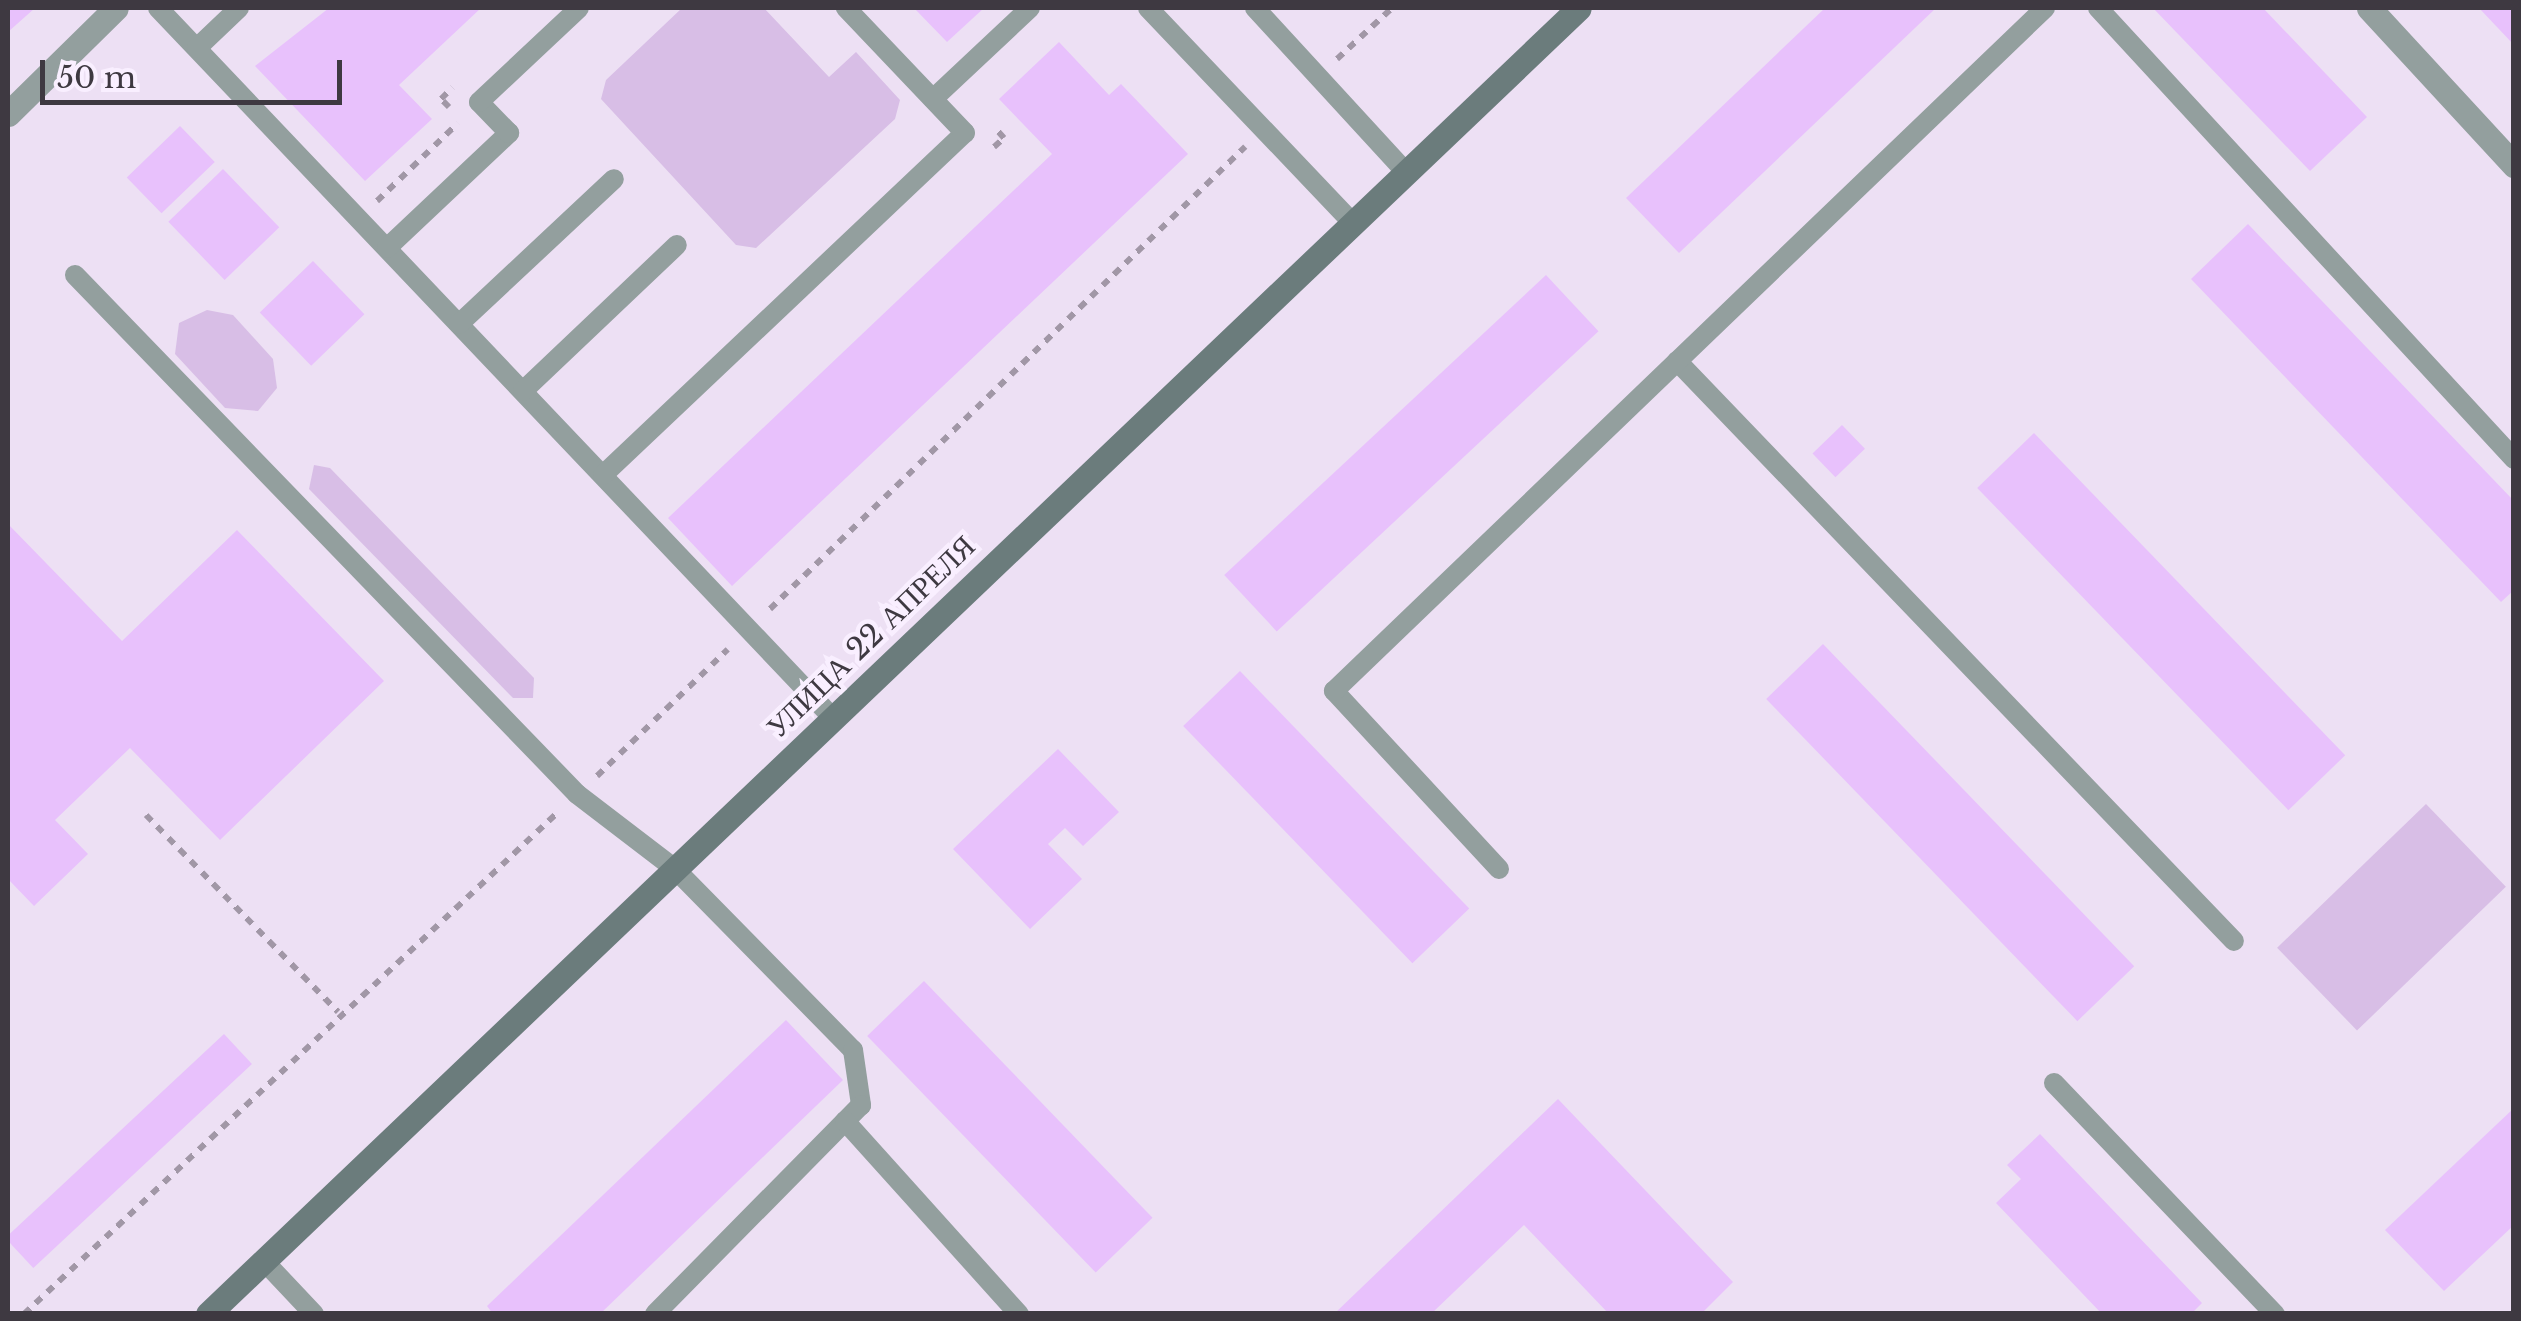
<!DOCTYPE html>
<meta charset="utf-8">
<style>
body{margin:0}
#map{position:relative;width:2521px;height:1321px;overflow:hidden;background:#ede0f4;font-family:"Libre Baskerville",serif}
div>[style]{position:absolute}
.green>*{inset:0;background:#d8bee6;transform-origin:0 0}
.building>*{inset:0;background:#e8c1fc;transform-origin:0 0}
.path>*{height:6px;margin-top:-3px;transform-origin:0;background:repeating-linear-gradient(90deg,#a197a6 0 8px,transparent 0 16px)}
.service>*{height:20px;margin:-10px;padding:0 10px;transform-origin:10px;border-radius:10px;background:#939f9e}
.minor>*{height:25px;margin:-12.5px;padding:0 12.5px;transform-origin:12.5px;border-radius:12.5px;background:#939f9e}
.secondary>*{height:25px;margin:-12.5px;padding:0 12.5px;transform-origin:12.5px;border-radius:12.5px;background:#6b7c7c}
span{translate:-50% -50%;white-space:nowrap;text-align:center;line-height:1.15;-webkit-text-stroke:9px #f9efff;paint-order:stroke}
.street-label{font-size:30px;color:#3e3941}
.frame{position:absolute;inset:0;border:10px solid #3e3941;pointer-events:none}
.scale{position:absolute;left:40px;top:60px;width:302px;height:45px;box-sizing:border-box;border:5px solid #3e3941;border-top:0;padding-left:12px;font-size:30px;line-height:35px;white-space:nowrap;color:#3e3941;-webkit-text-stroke:8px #f9efff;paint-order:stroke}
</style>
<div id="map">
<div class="green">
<div style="clip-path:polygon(682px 8px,764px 8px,829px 77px,856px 52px,900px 100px,895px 119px,756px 248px,736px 245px,601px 99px,606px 80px)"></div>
<div style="clip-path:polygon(207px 310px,233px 315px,273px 359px,277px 388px,258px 411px,225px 408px,175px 354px,179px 323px)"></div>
<div style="clip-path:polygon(314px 465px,330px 468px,534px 678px,533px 698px,513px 698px,309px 489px)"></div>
<div style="left:2426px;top:804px;width:115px;height:207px;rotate:46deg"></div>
</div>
<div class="building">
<div style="clip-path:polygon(8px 8px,35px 8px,8px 32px)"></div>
<div style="clip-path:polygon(329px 8px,481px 8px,399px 85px,432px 119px,365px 181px,255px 66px)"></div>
<div style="clip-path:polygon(914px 8px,984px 8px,947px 42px)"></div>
<div style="clip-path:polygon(1825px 8px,1936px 8px,1679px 253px,1626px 198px)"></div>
<div style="clip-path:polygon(2153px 8px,2263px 8px,2367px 117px,2310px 171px)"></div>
<div style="clip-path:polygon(2479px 8px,2514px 8px,2514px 45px)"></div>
<div style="clip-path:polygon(1059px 42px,1109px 95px,1121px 84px,1188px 154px,732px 586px,668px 518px,1052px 154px,999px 99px)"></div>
<div style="left:180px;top:126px;width:50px;height:74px;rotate:46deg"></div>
<div style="left:223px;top:169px;width:81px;height:76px;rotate:46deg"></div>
<div style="clip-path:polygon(2248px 224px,2514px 501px,2514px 590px,2501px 602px,2191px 279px)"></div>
<div style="left:313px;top:261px;width:74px;height:74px;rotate:46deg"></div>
<div style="left:1546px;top:275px;width:77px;height:440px;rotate:47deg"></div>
<div style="left:1842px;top:425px;width:33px;height:41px;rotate:46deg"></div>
<div style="left:2034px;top:433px;width:448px;height:79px;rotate:46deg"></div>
<div style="clip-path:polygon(8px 524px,122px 641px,237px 530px,384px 681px,220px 840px,130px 748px,55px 820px,88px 854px,34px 906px,8px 879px)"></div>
<div style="left:1823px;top:644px;width:448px;height:79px;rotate:46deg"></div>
<div style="left:1240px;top:671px;width:330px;height:79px;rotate:46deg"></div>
<div style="clip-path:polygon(1058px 749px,1119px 812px,1083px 846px,1065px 828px,1048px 844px,1082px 879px,1030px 929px,953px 849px)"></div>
<div style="left:924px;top:981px;width:329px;height:79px;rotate:46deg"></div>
<div style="clip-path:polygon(786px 1020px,843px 1080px,600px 1314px,493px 1314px,487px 1306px)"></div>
<div style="left:224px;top:1034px;width:41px;height:299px;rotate:47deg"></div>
<div style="clip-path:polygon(1558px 1099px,1733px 1282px,1701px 1314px,1609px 1314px,1524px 1225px,1431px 1314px,1334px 1314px)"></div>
<div style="clip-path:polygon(2514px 1108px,2514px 1225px,2444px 1291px,2385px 1230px)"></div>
<div style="clip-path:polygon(2040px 1134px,2202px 1303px,2191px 1314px,2102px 1314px,1996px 1203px,2021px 1179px,2007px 1165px)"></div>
</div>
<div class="path">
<div style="left:1337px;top:59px;width:75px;rotate:-42.8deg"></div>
<div style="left:449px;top:107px;width:11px;rotate:-135deg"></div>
<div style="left:441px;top:99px;width:16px;rotate:-45deg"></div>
<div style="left:994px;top:147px;width:13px;rotate:-42deg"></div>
<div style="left:1004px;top:138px;width:13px;rotate:-132deg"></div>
<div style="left:377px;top:201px;width:112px;rotate:-43.9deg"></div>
<div style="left:770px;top:609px;width:663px;rotate:-44.21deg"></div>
<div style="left:597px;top:776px;width:182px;rotate:-44.1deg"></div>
<div style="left:146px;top:815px;width:275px;rotate:45.7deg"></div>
<div style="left:24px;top:1314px;width:729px;rotate:-43.22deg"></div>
</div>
<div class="service">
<div style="left:158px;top:8px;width:980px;rotate:46.45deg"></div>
<div style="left:1148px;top:8px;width:297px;rotate:46.4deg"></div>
<div style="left:1255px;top:8px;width:223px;rotate:47.4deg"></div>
<div style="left:2098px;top:8px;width:614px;rotate:47.31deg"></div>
<div style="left:197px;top:48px;width:58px;rotate:-43.6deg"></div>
<div style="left:933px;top:99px;width:133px;rotate:-43.2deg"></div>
<div style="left:387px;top:248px;width:168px;rotate:-43.3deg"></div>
<div style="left:509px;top:133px;width:43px;rotate:-134.1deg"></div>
<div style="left:479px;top:102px;width:137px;rotate:-43.2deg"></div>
<div style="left:75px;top:275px;width:722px;rotate:45.95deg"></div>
<div style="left:577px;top:794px;width:123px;rotate:37.4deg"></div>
<div style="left:675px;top:869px;width:254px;rotate:45.5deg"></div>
<div style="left:853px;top:1050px;width:56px;rotate:81.7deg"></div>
<div style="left:861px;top:1105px;width:293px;rotate:134.6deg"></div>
<div style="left:459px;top:324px;width:212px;rotate:-43.1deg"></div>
<div style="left:1677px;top:361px;width:804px;rotate:46.16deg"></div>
<div style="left:523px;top:391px;width:212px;rotate:-43.5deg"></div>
<div style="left:603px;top:475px;width:498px;rotate:-43.4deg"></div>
<div style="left:965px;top:133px;width:173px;rotate:-133.6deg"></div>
<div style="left:1499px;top:869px;width:243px;rotate:-132.8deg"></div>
<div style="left:1334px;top:691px;width:986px;rotate:-43.85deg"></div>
<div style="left:2054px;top:1083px;width:320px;rotate:46.3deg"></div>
<div style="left:845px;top:1121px;width:260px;rotate:48deg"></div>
<div style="left:264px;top:1261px;width:73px;rotate:46.7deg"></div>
</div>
<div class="minor">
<div style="left:2369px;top:8px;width:214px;rotate:47.3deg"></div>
<div style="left:8px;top:114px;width:151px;rotate:-44.5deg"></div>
</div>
<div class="secondary">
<div style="left:208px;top:1314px;width:1893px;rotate:-43.61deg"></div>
</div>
<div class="street-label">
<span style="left:871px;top:637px;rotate:-44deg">УЛИЦА 22 АПРЕЛЯ</span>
</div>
<div class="frame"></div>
<div class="scale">50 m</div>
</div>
